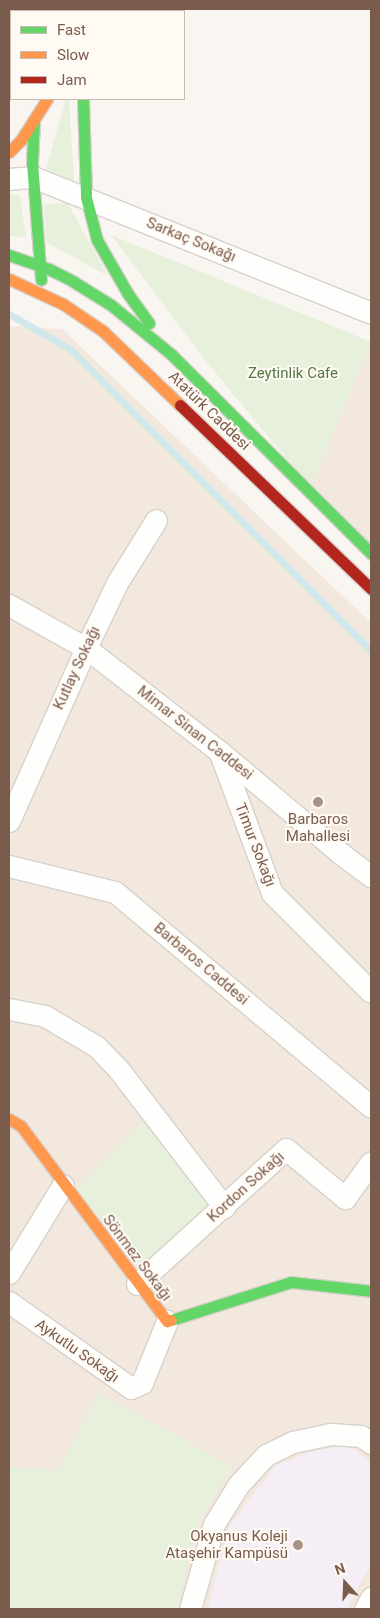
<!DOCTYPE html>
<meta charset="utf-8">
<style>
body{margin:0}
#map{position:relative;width:380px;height:1618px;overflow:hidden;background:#f9f5f0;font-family:Roboto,sans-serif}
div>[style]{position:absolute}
.residential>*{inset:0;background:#f2e8de}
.commercial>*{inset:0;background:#f6e8e1}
.education>*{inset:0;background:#f6eef6}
.green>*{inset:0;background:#e7f0db}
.stream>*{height:7px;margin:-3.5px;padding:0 3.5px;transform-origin:3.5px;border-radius:3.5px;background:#d0e8ea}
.roads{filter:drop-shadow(1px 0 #d7d1cb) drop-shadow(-1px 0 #d7d1cb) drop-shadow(0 1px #d7d1cb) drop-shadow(0 -1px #d7d1cb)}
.street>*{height:21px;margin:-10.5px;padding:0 10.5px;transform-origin:10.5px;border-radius:10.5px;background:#fefefd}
.fast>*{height:11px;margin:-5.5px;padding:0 5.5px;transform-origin:5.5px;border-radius:5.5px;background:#63d668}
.slow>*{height:11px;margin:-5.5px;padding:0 5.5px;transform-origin:5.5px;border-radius:5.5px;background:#ff974d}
.jam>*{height:11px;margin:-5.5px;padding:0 5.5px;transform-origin:5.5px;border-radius:5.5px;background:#b3261e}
.dots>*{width:14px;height:14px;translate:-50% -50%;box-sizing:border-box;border:2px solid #fffaf3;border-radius:50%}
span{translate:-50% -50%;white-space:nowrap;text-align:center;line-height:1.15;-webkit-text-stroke:4px #fffaf3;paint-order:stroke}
.street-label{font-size:15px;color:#7a5c4d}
.park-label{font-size:15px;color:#537a41}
.poi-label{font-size:15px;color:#7a5c4d}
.right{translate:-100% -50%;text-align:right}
.frame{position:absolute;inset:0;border:10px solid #7a5c4d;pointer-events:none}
.legend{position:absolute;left:10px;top:10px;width:175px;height:90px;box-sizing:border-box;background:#fffaf3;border:1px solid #cabbb1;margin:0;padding:6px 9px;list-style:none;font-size:15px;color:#7a5c4d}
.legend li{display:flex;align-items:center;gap:10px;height:25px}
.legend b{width:25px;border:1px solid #cabbb1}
.north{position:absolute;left:320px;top:1558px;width:50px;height:50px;-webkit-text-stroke:4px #fffaf3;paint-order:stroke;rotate:340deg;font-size:14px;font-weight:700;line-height:20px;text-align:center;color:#7a5c4d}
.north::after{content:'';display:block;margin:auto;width:18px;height:22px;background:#7a5c4d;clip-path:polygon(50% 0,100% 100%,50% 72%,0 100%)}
</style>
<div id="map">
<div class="residential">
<div style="clip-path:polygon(9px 326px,62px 329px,371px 623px,371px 1609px,9px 1609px)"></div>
<div style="clip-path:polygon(371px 342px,371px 546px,310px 487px)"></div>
</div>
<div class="commercial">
<div style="clip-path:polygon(9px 9px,57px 9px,56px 11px,11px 11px,11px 95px,9px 100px)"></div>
</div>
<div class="education">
<div style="clip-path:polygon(342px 1446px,356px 1451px,371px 1462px,371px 1563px,347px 1609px,208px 1609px,229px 1527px,276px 1465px,311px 1452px)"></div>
</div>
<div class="green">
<div style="clip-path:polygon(66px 99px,69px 99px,74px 181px,46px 169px)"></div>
<div style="clip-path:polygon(9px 194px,20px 195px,26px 238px,9px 235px)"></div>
<div style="clip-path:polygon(67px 202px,108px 276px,46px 242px,44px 205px)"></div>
<div style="clip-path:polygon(111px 235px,371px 342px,310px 487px,205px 360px)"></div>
<div style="clip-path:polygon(146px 1117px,217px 1209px,144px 1271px,76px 1190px)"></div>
<div style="clip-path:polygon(99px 1394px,232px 1466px,195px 1529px,178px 1609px,9px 1609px,9px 1467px,59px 1470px)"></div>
</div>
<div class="stream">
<div style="left:9px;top:314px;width:70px;rotate:29.8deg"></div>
<div style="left:70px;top:349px;width:426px;rotate:45.1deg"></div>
</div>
<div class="roads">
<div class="street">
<div style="left:9px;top:179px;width:24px;rotate:-5deg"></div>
<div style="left:33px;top:177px;width:364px;rotate:21.9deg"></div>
<div style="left:9px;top:605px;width:88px;rotate:29.2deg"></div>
<div style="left:86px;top:648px;width:168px;rotate:37.8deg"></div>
<div style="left:219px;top:751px;width:158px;rotate:40.1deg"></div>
<div style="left:340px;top:853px;width:39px;rotate:37deg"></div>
<div style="left:220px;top:753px;width:149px;rotate:69.6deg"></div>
<div style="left:272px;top:893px;width:140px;rotate:45deg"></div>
<div style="left:9px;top:821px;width:189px;rotate:-66deg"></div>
<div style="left:86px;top:648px;width:72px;rotate:-64.5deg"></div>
<div style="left:117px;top:583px;width:74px;rotate:-58.2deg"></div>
<div style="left:9px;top:866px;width:109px;rotate:13.8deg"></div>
<div style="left:115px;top:892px;width:334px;rotate:40deg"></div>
<div style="left:9px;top:1009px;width:37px;rotate:11deg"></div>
<div style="left:45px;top:1016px;width:59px;rotate:30.5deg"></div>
<div style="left:96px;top:1046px;width:33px;rotate:46deg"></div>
<div style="left:119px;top:1070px;width:173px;rotate:52.5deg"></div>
<div style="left:9px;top:1273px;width:103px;rotate:-58.5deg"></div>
<div style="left:137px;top:1284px;width:201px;rotate:-42.2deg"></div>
<div style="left:286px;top:1149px;width:77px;rotate:39.7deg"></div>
<div style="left:345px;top:1198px;width:44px;rotate:-54.2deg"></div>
<div style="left:9px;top:1302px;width:149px;rotate:35.2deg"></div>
<div style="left:131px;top:1388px;width:12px;rotate:-24deg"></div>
<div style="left:142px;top:1383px;width:67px;rotate:-68deg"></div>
<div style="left:190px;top:1609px;width:88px;rotate:-74.2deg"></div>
<div style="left:214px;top:1524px;width:47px;rotate:-58deg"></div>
<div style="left:239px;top:1484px;width:40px;rotate:-47deg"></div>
<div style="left:266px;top:1455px;width:30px;rotate:-26deg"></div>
<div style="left:293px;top:1442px;width:39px;rotate:-12deg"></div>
<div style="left:331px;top:1434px;width:30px;rotate:4deg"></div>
<div style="left:361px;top:1436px;width:12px;rotate:35deg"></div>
<div style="left:365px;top:1609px;width:13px;rotate:-61deg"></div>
</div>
<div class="fast">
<div style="left:93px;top:11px;width:2px;rotate:-63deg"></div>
<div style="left:83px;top:99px;width:98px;rotate:88.2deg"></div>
<div style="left:86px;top:197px;width:44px;rotate:75.7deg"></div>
<div style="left:97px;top:240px;width:62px;rotate:60.1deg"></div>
<div style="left:128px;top:294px;width:36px;rotate:54deg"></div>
<div style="left:34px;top:120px;width:43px;rotate:92.7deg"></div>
<div style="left:32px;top:163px;width:117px;rotate:85.6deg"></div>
<div style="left:9px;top:255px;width:42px;rotate:19.3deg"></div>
<div style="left:49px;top:269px;width:28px;rotate:27deg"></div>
<div style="left:74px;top:282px;width:44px;rotate:31.9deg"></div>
<div style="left:111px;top:305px;width:79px;rotate:39.3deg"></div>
<div style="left:172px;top:355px;width:281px;rotate:44.9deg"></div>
<div style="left:171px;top:1320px;width:126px;rotate:-17.6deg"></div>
<div style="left:291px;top:1282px;width:81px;rotate:6.4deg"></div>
</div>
<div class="slow">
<div style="left:9px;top:152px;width:17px;rotate:-45deg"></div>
<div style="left:21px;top:140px;width:49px;rotate:-57.6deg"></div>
<div style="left:9px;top:279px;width:60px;rotate:24.8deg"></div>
<div style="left:63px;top:304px;width:48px;rotate:34deg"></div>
<div style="left:103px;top:331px;width:107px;rotate:43.9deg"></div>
<div style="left:9px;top:1119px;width:14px;rotate:30deg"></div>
<div style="left:21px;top:1126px;width:244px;rotate:53.2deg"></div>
<div style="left:167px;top:1321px;width:4px;rotate:-14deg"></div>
</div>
<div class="jam">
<div style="left:180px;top:405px;width:265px;rotate:43.9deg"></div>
</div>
</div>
<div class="dots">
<div style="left:318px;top:802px;background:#a69286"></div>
<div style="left:298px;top:1545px;background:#a69286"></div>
</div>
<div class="street-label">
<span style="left:191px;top:240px;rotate:22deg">Sarkaç Sokağı</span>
<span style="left:209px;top:411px;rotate:44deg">Atatürk Caddesi</span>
<span style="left:77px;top:668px;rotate:-65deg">Kutlay Sokağı</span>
<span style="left:195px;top:733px;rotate:38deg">Mimar Sinan Caddesi</span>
<span style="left:255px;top:845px;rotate:69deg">Timur Sokağı</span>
<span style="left:201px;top:964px;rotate:40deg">Barbaros Caddesi</span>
<span style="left:246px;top:1187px;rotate:-42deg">Kordon Sokağı</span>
<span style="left:137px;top:1258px;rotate:53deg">Sönmez Sokağı</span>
<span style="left:77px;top:1351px;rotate:35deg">Aykutlu Sokağı</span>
</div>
<div class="park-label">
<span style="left:293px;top:374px">Zeytinlik Cafe</span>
</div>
<div class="poi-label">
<span style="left:318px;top:828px">Barbaros<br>Mahallesi</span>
<span class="right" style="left:288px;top:1545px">Okyanus Koleji<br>Ataşehir Kampüsü</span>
</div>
<div class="frame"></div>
<ul class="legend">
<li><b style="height:6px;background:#63d668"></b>Fast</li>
<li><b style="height:6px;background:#ff974d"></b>Slow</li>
<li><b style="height:6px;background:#b3261e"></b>Jam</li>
</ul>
<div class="north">N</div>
</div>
